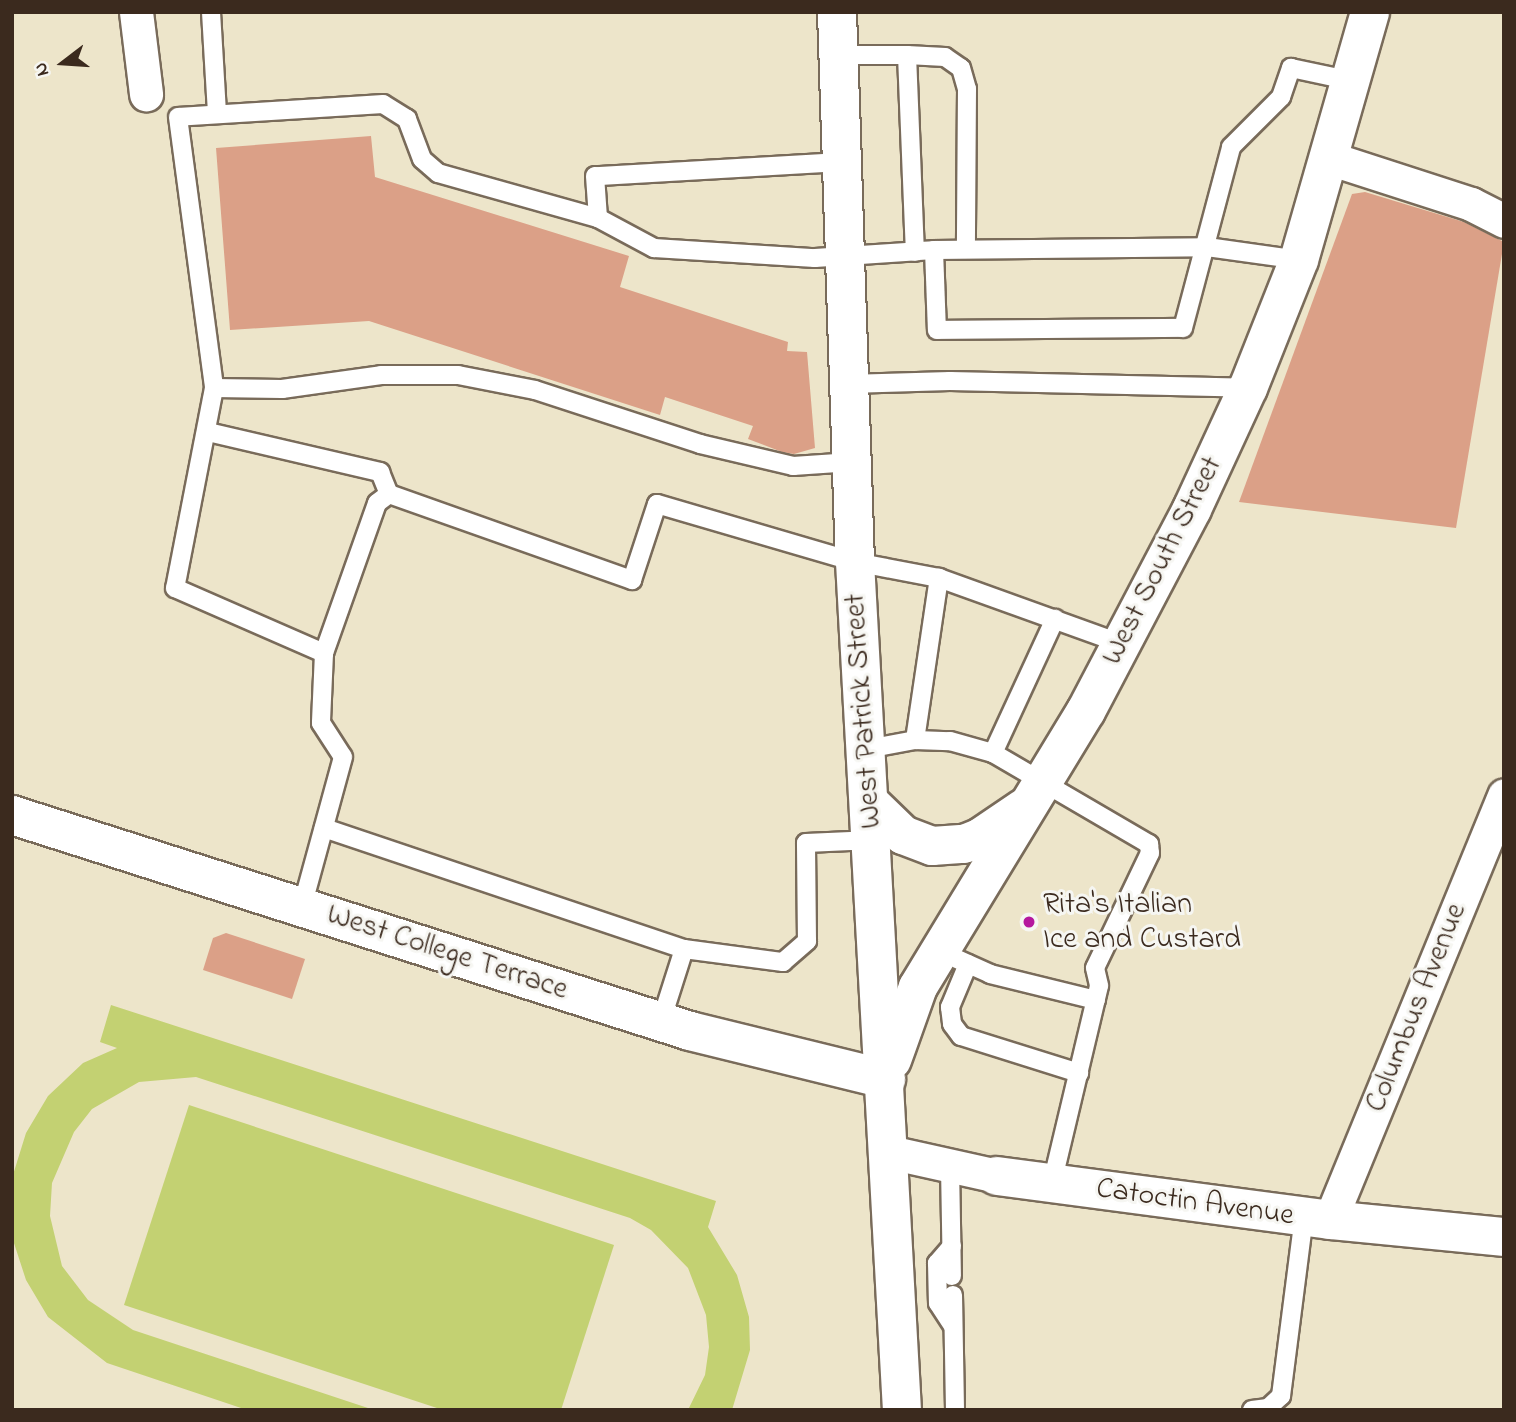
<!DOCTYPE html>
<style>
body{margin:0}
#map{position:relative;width:1516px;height:1422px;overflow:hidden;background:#ede5ca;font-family:"Indie Flower",sans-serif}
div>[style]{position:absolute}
.green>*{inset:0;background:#c3d172}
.building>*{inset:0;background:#dba087}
.roads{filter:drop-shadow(2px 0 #796b5a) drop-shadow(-2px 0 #796b5a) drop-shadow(0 2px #796b5a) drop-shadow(0 -2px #796b5a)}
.lane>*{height:18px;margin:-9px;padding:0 9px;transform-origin:9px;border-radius:9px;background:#fff}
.street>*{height:33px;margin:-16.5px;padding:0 16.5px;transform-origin:16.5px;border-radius:16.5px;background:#fff}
.secondary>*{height:38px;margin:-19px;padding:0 19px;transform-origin:19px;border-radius:19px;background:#fff}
.primary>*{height:38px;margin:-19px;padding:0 19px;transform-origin:19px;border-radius:19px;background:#fff}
.dots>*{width:19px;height:19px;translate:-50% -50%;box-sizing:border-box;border:4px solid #f6f6f2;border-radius:50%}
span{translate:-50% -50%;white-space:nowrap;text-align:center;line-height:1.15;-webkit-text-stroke:6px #f6f6f2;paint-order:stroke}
.street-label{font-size:30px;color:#3b2a1e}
.poi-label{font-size:30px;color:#3b2a1e}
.left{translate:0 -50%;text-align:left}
.frame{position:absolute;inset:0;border:14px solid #3b2a1e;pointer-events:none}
.north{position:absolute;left:28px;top:28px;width:70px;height:70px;-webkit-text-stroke:5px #f6f6f2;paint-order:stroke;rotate:253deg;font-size:19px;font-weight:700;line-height:28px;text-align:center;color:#3b2a1e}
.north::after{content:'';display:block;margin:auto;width:24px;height:32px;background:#3b2a1e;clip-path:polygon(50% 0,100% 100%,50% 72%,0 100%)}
</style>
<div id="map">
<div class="green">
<div style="clip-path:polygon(111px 1005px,716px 1201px,708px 1227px,737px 1275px,749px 1317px,750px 1350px,732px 1410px,688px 1410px,705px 1375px,709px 1347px,706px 1315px,688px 1268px,651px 1230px,630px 1218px,196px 1077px,139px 1082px,92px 1109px,74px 1132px,52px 1183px,50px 1216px,62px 1266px,88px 1300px,133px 1330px,374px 1410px,247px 1410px,107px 1363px,48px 1317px,26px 1280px,12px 1237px,12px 1178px,26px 1133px,48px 1096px,83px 1063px,117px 1048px,100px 1042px)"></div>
<div style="clip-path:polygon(189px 1105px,614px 1245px,561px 1410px,443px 1410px,124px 1305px)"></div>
</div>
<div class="building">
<div style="clip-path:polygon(371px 136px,375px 177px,629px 256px,620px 287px,788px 342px,787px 351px,807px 352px,815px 448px,794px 454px,782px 452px,748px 439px,753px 426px,665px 397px,660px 415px,369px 321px,230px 330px,216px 148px)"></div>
<div style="clip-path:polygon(1365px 192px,1464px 222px,1504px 242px,1456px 528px,1239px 502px,1352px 194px)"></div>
<div style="clip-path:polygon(226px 933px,305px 959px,292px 999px,203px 970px,213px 938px)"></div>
</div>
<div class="roads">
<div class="lane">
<div style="left:211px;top:12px;width:102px;rotate:86.6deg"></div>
<div style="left:838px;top:55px;width:69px"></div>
<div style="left:907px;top:55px;width:197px;rotate:87.7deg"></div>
<div style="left:907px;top:55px;width:38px;rotate:3deg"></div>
<div style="left:945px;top:57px;width:19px;rotate:35deg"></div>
<div style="left:961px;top:68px;width:22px;rotate:74deg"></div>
<div style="left:967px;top:89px;width:160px;rotate:90.4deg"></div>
<div style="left:841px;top:162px;width:246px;rotate:176.7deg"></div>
<div style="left:595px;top:176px;width:42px;rotate:85.9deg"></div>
<div style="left:598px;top:218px;width:64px;rotate:28.2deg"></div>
<div style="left:654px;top:248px;width:161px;rotate:3.6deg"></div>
<div style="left:815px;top:258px;width:119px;rotate:-3.8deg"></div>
<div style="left:934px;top:250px;width:273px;rotate:-0.6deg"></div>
<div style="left:1207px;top:247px;width:93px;rotate:8deg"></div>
<div style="left:598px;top:218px;width:166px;rotate:-164.3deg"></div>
<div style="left:438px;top:173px;width:21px;rotate:-139deg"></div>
<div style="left:422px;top:159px;width:43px;rotate:-110.6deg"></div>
<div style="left:407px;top:119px;width:28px;rotate:-148deg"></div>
<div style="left:383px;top:104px;width:205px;rotate:176.4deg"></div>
<div style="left:178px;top:117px;width:273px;rotate:82.4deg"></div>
<div style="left:214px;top:388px;width:68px;rotate:0.8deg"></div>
<div style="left:282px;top:389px;width:100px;rotate:-8deg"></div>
<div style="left:381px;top:375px;width:77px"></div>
<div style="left:458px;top:375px;width:78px;rotate:11deg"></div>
<div style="left:535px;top:390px;width:174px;rotate:18.1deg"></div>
<div style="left:700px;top:444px;width:96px;rotate:13.3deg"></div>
<div style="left:793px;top:466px;width:59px;rotate:-3.9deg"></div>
<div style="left:934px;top:250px;width:80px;rotate:87.9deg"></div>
<div style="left:937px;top:330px;width:246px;rotate:-0.5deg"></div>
<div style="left:1183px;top:328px;width:187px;rotate:-75.1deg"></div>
<div style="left:1231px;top:147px;width:71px;rotate:-45deg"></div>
<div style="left:1281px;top:97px;width:31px;rotate:-71deg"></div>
<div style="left:1291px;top:68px;width:62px;rotate:12deg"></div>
<div style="left:848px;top:384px;width:102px;rotate:-1.7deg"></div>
<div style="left:950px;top:381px;width:298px;rotate:1.3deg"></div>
<div style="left:214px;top:388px;width:204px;rotate:101deg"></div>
<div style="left:175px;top:588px;width:163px;rotate:23.6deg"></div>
<div style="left:324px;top:653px;width:70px;rotate:92.5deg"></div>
<div style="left:321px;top:723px;width:40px;rotate:57.1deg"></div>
<div style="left:343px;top:757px;width:156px;rotate:105.3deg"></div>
<div style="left:208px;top:432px;width:177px;rotate:13.1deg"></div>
<div style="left:380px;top:472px;width:24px;rotate:68deg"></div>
<div style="left:324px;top:653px;width:159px;rotate:-70.5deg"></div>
<div style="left:377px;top:503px;width:15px;rotate:-37deg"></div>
<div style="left:389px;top:494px;width:258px;rotate:19.5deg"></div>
<div style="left:632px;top:580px;width:80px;rotate:-71.8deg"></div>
<div style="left:657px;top:504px;width:206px;rotate:16.3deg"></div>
<div style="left:855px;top:562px;width:86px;rotate:10.8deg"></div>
<div style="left:939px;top:578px;width:195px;rotate:19.8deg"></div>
<div style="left:915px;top:740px;width:35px;rotate:2deg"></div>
<div style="left:950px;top:741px;width:45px;rotate:15.6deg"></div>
<div style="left:993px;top:753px;width:181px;rotate:30.3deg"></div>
<div style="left:1149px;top:844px;width:9px;rotate:84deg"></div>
<div style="left:1150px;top:853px;width:127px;rotate:115.6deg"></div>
<div style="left:1095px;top:968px;width:18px;rotate:77deg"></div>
<div style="left:1099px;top:986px;width:204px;rotate:103.4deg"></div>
<div style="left:867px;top:749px;width:49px;rotate:-10.6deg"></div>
<div style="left:915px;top:740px;width:164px;rotate:-81.6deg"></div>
<div style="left:993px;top:753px;width:148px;rotate:-65.2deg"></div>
<div style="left:324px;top:828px;width:380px;rotate:18.6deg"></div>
<div style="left:684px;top:949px;width:76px;rotate:107.7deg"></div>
<div style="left:684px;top:949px;width:100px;rotate:7.5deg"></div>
<div style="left:783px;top:962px;width:32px;rotate:-41deg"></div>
<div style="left:807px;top:941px;width:98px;rotate:-90.6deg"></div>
<div style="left:806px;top:843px;width:67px;rotate:-2.6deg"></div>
<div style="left:957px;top:959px;width:36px;rotate:24deg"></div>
<div style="left:990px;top:974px;width:109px;rotate:13.8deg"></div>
<div style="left:968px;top:964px;width:47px;rotate:112.7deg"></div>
<div style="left:950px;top:1007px;width:17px;rotate:83deg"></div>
<div style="left:952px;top:1024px;width:15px;rotate:53deg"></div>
<div style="left:961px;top:1036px;width:124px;rotate:17.4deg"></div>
<div style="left:950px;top:1166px;width:110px;rotate:89deg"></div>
<div style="left:952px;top:1246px;width:23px;rotate:131deg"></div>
<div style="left:937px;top:1263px;width:40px;rotate:88.6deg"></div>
<div style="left:938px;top:1303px;width:27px;rotate:57deg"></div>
<div style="left:953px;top:1295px;width:115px;rotate:89deg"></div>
<div style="left:1252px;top:1410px;width:16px;rotate:-7deg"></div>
<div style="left:1268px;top:1408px;width:18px;rotate:-43deg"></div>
<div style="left:1281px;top:1396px;width:180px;rotate:-82.7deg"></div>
</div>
<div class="street">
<div style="left:136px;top:12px;width:83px;rotate:83deg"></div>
<div style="left:1332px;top:159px;width:146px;rotate:17.9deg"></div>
<div style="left:1471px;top:204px;width:37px;rotate:27deg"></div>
<div style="left:889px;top:1152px;width:111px;rotate:12.5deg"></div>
<div style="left:1330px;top:1220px;width:459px;rotate:-67.7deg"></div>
</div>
<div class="secondary">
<div style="left:12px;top:815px;width:712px;rotate:17.67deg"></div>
<div style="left:690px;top:1031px;width:202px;rotate:13.8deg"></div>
<div style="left:997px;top:1176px;width:336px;rotate:7.5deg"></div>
<div style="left:1330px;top:1220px;width:175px;rotate:5.6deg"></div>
</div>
<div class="primary">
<div style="left:837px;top:12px;width:550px;rotate:88.13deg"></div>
<div style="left:855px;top:562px;width:849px;rotate:86.83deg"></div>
<div style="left:870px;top:803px;width:46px;rotate:44.1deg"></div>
<div style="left:903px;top:835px;width:31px;rotate:21deg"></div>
<div style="left:932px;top:846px;width:32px;rotate:-4deg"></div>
<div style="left:964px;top:844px;width:18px;rotate:-22deg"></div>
<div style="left:981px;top:837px;width:50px;rotate:-34.3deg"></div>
<div style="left:892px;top:1060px;width:77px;rotate:-70.4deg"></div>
<div style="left:918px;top:987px;width:323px;rotate:-58.7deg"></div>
<div style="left:1086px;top:711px;width:228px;rotate:-62.3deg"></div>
<div style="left:1192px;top:509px;width:133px;rotate:-65.2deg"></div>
<div style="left:1248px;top:388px;width:138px;rotate:-68.3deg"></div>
<div style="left:1299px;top:260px;width:258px;rotate:-74deg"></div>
</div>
</div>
<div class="dots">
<div style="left:1029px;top:922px;background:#b5179e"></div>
</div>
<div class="street-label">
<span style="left:1163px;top:561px;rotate:-63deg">West South Street</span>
<span style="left:864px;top:711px;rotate:-94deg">West Patrick Street</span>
<span style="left:447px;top:953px;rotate:18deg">West College Terrace</span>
<span style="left:1417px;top:1008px;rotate:-68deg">Columbus Avenue</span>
<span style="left:1195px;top:1203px;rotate:8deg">Catoctin Avenue</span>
</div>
<div class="poi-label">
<span class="left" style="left:1043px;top:922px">Rita's Italian<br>Ice and Custard</span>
</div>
<div class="frame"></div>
<div class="north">N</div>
</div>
